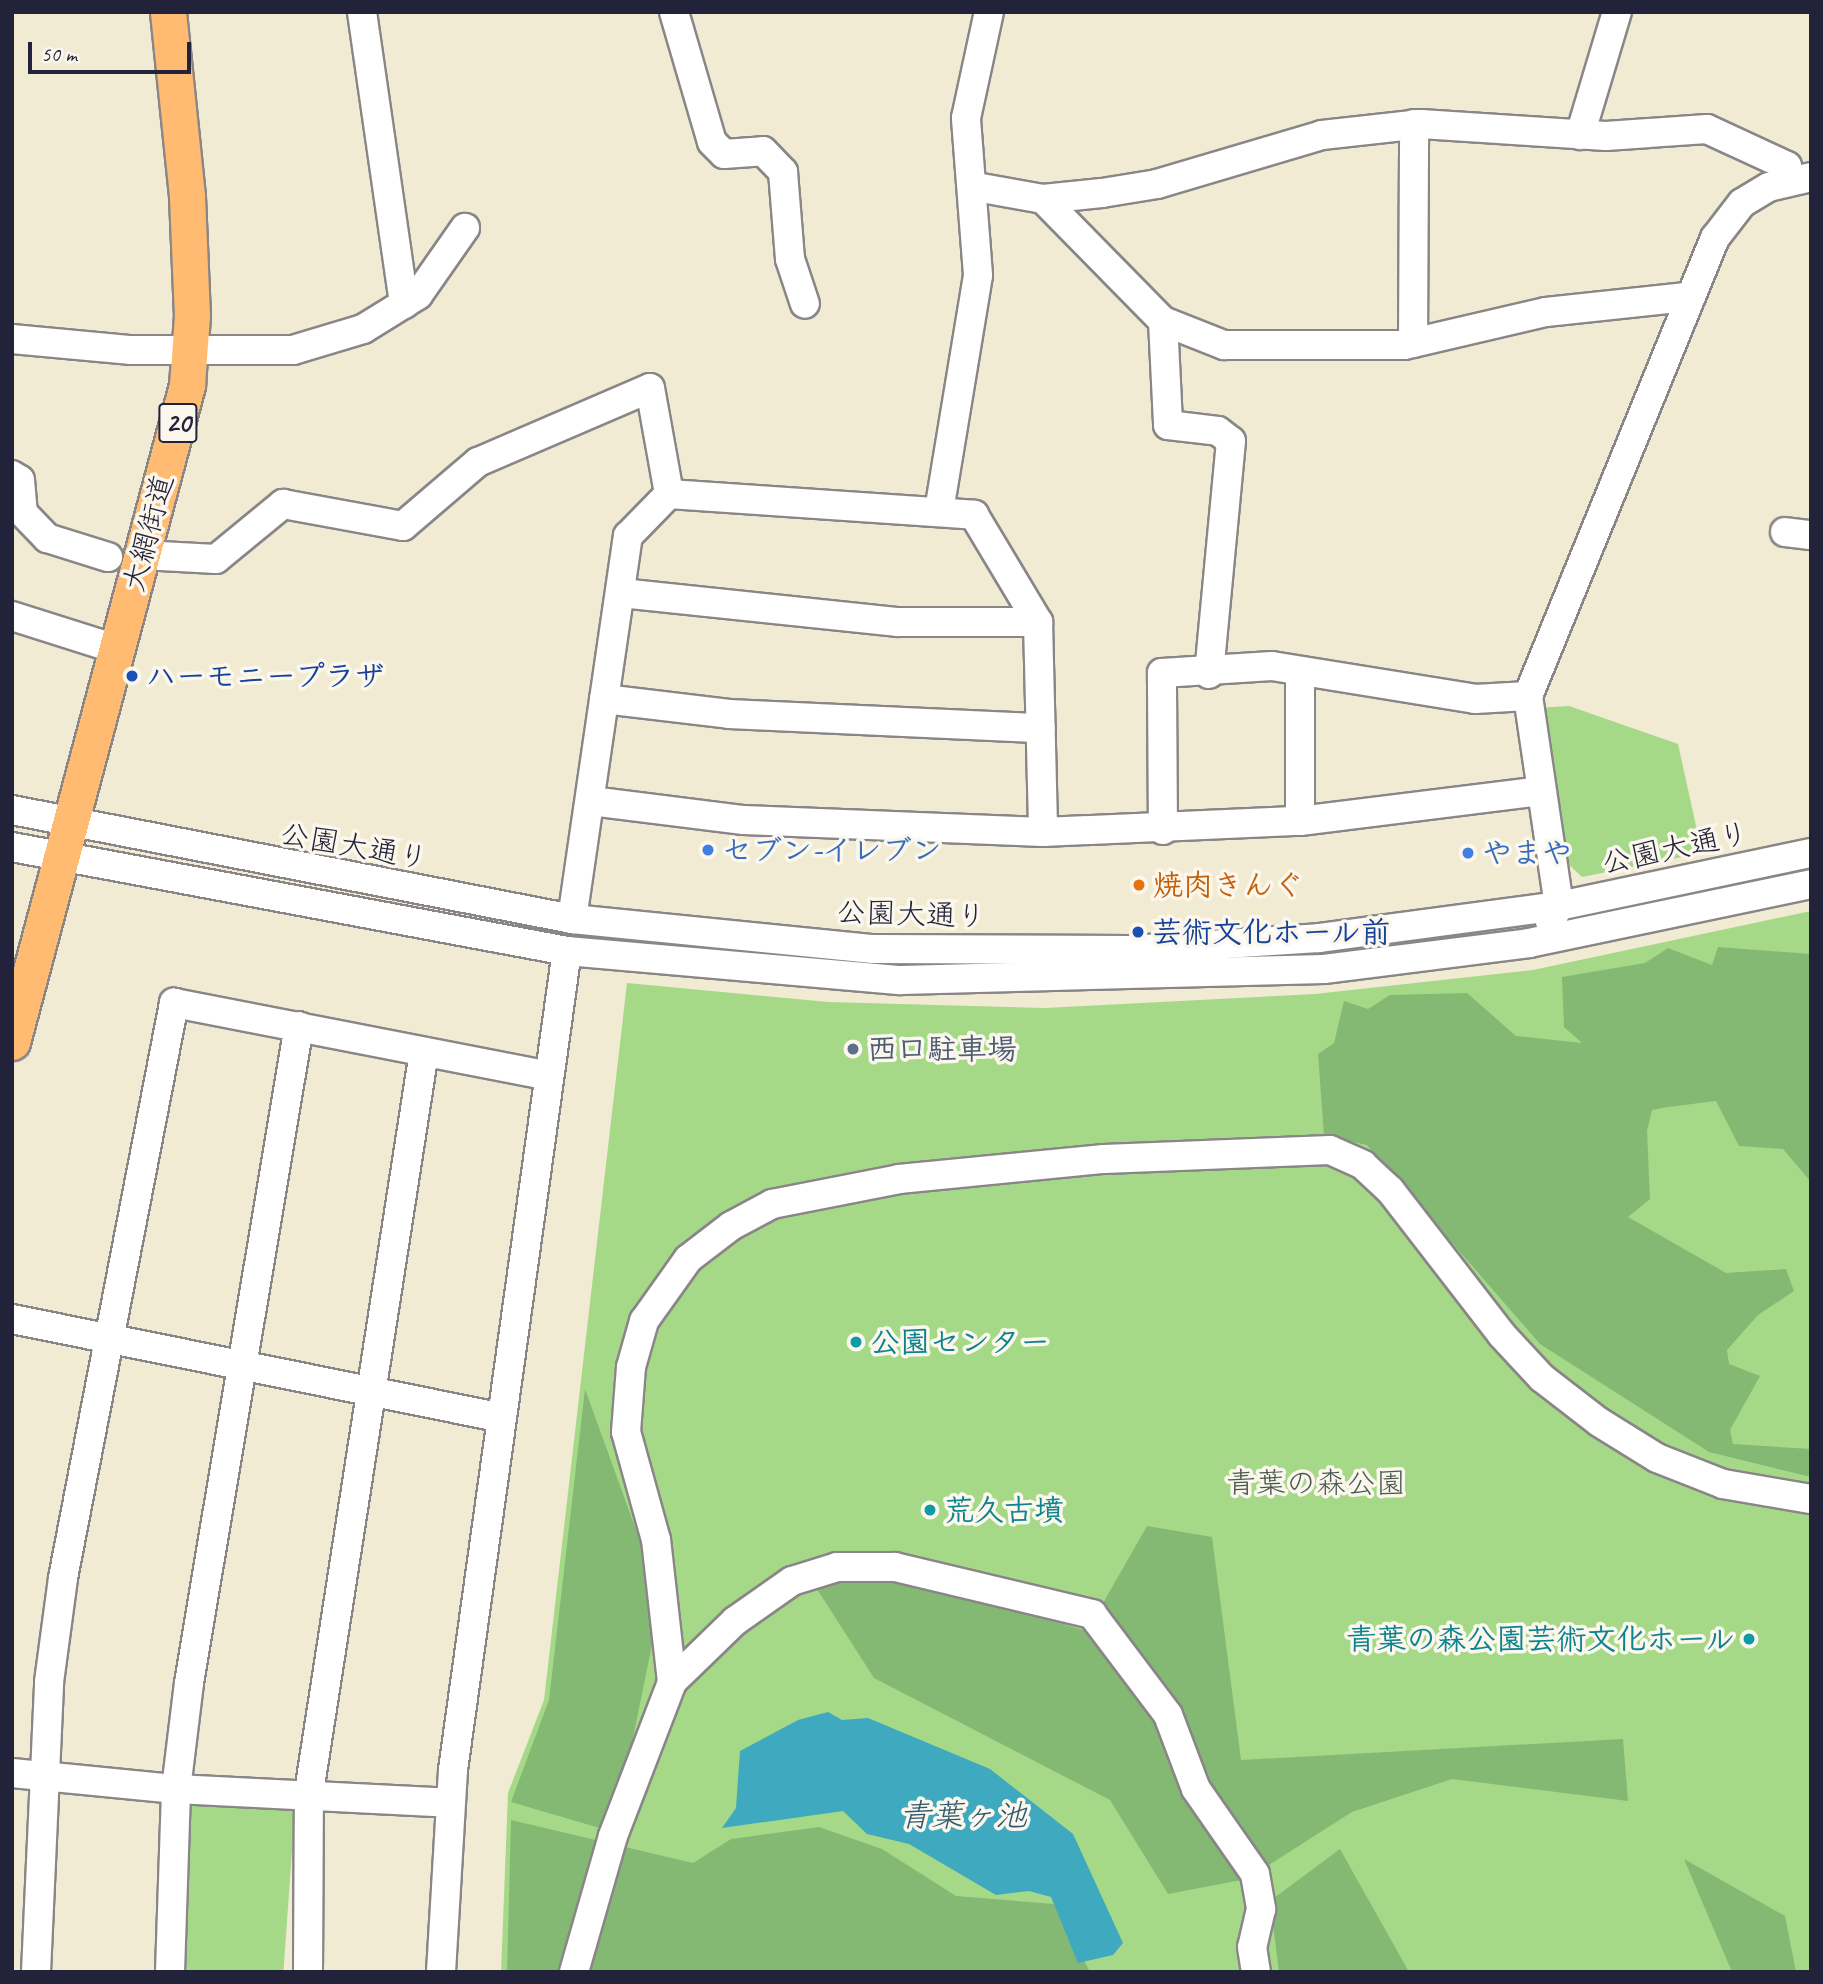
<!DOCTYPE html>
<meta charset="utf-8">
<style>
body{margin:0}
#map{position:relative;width:1823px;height:1984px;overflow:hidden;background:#f1ebd3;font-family:Caveat,"Klee One",sans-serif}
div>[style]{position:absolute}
.green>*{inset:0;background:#a5d988;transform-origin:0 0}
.forest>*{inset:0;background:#84b974}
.water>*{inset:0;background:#3fa9bf}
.roads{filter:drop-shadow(2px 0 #8a8687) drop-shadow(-2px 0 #8a8687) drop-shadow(0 2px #8a8687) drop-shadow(0 -2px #8a8687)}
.minor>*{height:28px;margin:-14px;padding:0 14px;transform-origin:14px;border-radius:14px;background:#fff}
.major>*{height:35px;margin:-17.5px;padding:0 17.5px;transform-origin:17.5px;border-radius:17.5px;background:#ffbb71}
.dots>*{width:19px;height:19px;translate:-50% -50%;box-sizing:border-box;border:4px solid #fbf7ec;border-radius:50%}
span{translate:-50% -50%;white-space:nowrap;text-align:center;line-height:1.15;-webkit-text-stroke:7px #fbf7ec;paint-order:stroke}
.shield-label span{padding:2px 5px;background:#fbf7ec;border:2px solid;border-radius:5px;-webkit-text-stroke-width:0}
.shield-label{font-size:28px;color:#22223b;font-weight:700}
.street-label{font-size:30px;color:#22223b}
.transit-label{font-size:30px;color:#164399;font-weight:700}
.left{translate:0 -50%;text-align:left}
.shop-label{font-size:30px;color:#366cbe;font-weight:700}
.food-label{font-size:30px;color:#c56008;font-weight:700}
.service-label{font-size:30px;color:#4e5e75;font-weight:700}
.culture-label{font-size:30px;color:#0d838f;font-weight:700}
.right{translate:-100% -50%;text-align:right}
.park-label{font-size:30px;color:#495952}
.water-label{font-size:32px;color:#2e5870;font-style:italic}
.frame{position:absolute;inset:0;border:14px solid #22223b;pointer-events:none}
.scale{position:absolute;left:28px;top:42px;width:163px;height:32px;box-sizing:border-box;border:4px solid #22223b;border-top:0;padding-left:9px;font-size:21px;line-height:24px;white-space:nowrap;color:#22223b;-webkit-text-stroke:5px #fbf7ec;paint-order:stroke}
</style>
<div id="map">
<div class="green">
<div style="clip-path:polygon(1569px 706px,1678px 744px,1702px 853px,1582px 877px,1563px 859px,1536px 708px)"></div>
<div style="clip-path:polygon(1811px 911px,1811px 1972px,501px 1972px,508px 1793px,544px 1700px,627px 983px,828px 1002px,1045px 1008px,1315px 994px,1533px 970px)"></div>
<div style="left:181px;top:1803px;width:114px;height:169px;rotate:4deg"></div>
</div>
<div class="forest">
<div style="clip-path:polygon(1718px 947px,1811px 954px,1811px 1182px,1783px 1149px,1739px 1146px,1716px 1101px,1668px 1107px,1652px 1110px,1647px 1131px,1650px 1199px,1628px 1217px,1726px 1273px,1786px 1269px,1794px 1291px,1758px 1315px,1727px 1350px,1729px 1364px,1760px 1376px,1730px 1430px,1733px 1444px,1811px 1449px,1811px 1477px,1709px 1452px,1540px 1344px,1367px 1145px,1324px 1136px,1318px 1054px,1334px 1043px,1344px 1001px,1368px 1009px,1390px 995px,1467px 993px,1516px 1036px,1582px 1043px,1564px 1027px,1562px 977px,1645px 963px,1668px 948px,1712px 965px)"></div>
<div style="clip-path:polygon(585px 1389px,643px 1549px,652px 1645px,633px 1738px,603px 1829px,511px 1802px,549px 1700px)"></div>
<div style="clip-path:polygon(1147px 1526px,1212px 1537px,1241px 1760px,1623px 1739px,1628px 1801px,1452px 1779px,1352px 1812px,1247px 1879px,1168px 1894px,1110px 1800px,874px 1678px,815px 1586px,881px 1574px,1087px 1631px)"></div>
<div style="clip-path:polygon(511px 1820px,693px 1863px,731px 1839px,819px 1827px,882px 1849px,956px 1896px,1054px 1904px,1090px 1972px,507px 1972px)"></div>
<div style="clip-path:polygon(1340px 1849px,1409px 1972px,1279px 1972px,1270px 1901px)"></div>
<div style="clip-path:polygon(1684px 1859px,1785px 1916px,1796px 1972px,1732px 1972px)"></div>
</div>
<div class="water">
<div style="clip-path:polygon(828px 1712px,842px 1720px,868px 1718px,990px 1769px,1073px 1834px,1123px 1943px,1113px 1955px,1078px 1963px,1051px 1897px,1029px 1891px,996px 1895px,909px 1844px,867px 1834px,843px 1811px,722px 1828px,736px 1808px,740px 1751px,798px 1720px)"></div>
</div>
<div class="roads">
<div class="minor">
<div style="left:362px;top:12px;width:295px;rotate:81.8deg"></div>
<div style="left:674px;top:12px;width:135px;rotate:73.7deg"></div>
<div style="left:712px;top:142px;width:17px;rotate:45deg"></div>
<div style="left:724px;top:154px;width:39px;rotate:-4deg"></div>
<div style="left:763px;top:151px;width:29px;rotate:46deg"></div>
<div style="left:783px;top:172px;width:87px;rotate:85.4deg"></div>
<div style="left:790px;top:259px;width:47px;rotate:71.6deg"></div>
<div style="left:1580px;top:135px;width:128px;rotate:-73.3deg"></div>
<div style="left:976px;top:187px;width:68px;rotate:10.2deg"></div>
<div style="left:1043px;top:199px;width:59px;rotate:-5.8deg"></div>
<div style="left:1102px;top:193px;width:56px;rotate:-9.3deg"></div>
<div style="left:1157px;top:184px;width:172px;rotate:-16.5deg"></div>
<div style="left:1322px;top:135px;width:100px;rotate:-6.3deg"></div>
<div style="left:1421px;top:124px;width:185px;rotate:3.7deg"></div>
<div style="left:1606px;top:136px;width:101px;rotate:-4deg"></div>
<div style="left:1707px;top:129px;width:88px;rotate:24.8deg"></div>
<div style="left:1787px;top:166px;width:15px;rotate:74deg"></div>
<div style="left:1043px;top:199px;width:171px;rotate:45.5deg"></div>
<div style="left:1163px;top:321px;width:66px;rotate:21.5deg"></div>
<div style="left:1224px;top:345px;width:180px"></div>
<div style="left:1404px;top:345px;width:146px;rotate:-13.1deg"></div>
<div style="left:1546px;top:312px;width:141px;rotate:-6.1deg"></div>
<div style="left:1163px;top:321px;width:104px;rotate:87.2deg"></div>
<div style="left:1168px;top:425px;width:50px;rotate:6.8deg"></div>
<div style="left:1218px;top:431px;width:16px;rotate:38deg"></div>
<div style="left:1231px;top:441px;width:234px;rotate:95.4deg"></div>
<div style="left:12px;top:339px;width:120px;rotate:5.3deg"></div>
<div style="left:131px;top:350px;width:162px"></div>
<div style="left:293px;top:350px;width:73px;rotate:-16.7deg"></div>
<div style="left:363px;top:329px;width:65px;rotate:-31.7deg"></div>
<div style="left:418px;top:295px;width:82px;rotate:-55deg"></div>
<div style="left:1413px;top:343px;width:219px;rotate:-89.7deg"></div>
<div style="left:12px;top:475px;width:9px;rotate:32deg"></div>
<div style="left:20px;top:480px;width:33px;rotate:85deg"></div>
<div style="left:23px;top:513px;width:35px;rotate:46deg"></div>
<div style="left:47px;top:538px;width:64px;rotate:17.3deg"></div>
<div style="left:939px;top:511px;width:239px;rotate:-80.6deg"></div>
<div style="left:978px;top:275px;width:157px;rotate:-94.4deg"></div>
<div style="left:966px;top:118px;width:108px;rotate:-77.8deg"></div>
<div style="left:1785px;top:532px;width:26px;rotate:7deg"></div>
<div style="left:142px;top:555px;width:74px;rotate:3.1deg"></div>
<div style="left:216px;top:559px;width:87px;rotate:-39.4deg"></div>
<div style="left:283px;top:504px;width:122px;rotate:10.4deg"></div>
<div style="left:403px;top:526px;width:99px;rotate:-40.5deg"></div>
<div style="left:478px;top:462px;width:187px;rotate:-23.3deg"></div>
<div style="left:650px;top:388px;width:108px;rotate:79.8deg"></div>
<div style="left:621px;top:593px;width:279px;rotate:6deg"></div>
<div style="left:898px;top:622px;width:140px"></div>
<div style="left:12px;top:616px;width:109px;rotate:17.6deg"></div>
<div style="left:604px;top:699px;width:126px;rotate:6.8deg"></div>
<div style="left:729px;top:714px;width:312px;rotate:2.6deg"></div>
<div style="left:591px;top:801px;width:154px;rotate:7.1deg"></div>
<div style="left:744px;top:820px;width:299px;rotate:2.3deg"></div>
<div style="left:1043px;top:832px;width:257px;rotate:-2.5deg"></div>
<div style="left:1300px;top:821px;width:242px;rotate:-7.1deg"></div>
<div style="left:12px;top:810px;width:571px;rotate:11.01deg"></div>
<div style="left:572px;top:919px;width:303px;rotate:5.7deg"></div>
<div style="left:874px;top:949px;width:256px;rotate:0.2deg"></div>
<div style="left:1130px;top:950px;width:189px;rotate:-3.6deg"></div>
<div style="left:1319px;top:938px;width:242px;rotate:-7.6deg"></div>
<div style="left:1559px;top:906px;width:258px;rotate:-11.9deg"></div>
<div style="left:1300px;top:821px;width:149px;rotate:-90deg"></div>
<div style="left:1163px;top:830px;width:157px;rotate:-90.4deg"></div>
<div style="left:1162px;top:673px;width:110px;rotate:-3.6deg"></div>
<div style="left:1272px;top:666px;width:206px;rotate:9.2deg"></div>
<div style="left:1475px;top:699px;width:53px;rotate:-3.2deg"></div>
<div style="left:12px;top:847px;width:565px;rotate:10.61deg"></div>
<div style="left:567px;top:951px;width:335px;rotate:5deg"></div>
<div style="left:901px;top:980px;width:423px;rotate:-1.5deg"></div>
<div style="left:1324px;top:969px;width:207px;rotate:-7.2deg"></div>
<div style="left:1529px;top:943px;width:288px;rotate:-11.8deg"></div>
<div style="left:572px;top:919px;width:387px;rotate:-81.7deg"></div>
<div style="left:628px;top:536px;width:59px;rotate:-45.7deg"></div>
<div style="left:669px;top:494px;width:306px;rotate:3.9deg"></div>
<div style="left:974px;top:515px;width:125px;rotate:59.1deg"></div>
<div style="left:1038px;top:622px;width:210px;rotate:88.6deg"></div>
<div style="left:1550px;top:922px;width:18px;rotate:-61deg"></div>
<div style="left:1559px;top:906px;width:212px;rotate:-98.4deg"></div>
<div style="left:1528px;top:696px;width:495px;rotate:-67.8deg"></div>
<div style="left:1715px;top:238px;width:44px;rotate:-52.4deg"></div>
<div style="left:1742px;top:203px;width:31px;rotate:-31deg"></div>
<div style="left:1769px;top:187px;width:43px;rotate:-13.4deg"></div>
<div style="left:12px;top:1319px;width:497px;rotate:11.4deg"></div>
<div style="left:672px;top:1682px;width:143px;rotate:-96.4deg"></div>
<div style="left:656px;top:1540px;width:112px;rotate:-105.5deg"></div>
<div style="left:626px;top:1432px;width:65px;rotate:-85.6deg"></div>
<div style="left:631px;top:1367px;width:48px;rotate:-74.2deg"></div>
<div style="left:644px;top:1321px;width:76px;rotate:-54.6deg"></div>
<div style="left:688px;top:1259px;width:54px;rotate:-37.5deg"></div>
<div style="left:731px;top:1226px;width:47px;rotate:-28.2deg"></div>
<div style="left:772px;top:1204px;width:129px;rotate:-11.1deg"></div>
<div style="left:899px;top:1179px;width:206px;rotate:-5.6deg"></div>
<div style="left:1104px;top:1159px;width:226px;rotate:-2.3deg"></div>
<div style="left:1330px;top:1150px;width:36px;rotate:24deg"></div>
<div style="left:1363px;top:1165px;width:37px;rotate:43deg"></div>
<div style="left:1390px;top:1190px;width:183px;rotate:52.3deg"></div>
<div style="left:1502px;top:1335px;width:59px;rotate:47.1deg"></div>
<div style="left:1542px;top:1378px;width:72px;rotate:37.7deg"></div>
<div style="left:1599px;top:1422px;width:68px;rotate:31.8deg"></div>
<div style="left:1657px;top:1458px;width:71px;rotate:21.5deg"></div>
<div style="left:1723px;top:1484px;width:89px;rotate:9.7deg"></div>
<div style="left:12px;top:1773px;width:165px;rotate:5.6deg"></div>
<div style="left:176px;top:1789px;width:273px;rotate:2.9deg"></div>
<div style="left:36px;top:1972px;width:290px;rotate:-87.4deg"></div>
<div style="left:49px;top:1682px;width:105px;rotate:-82.3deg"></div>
<div style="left:63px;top:1578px;width:586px;rotate:-79.07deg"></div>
<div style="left:174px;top:1003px;width:382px;rotate:11deg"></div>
<div style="left:170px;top:1972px;width:183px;rotate:-88.1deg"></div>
<div style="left:176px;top:1789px;width:107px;rotate:-83deg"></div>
<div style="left:189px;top:1683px;width:666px;rotate:-80.5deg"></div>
<div style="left:308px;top:1972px;width:180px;rotate:-89.7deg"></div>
<div style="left:309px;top:1792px;width:749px;rotate:-81.17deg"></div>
<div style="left:441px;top:1972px;width:202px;rotate:-86.6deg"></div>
<div style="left:453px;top:1770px;width:827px;rotate:-82.08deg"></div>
<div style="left:574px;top:1972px;width:141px;rotate:-74deg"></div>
<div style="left:613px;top:1836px;width:165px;rotate:-69deg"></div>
<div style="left:672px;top:1682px;width:88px;rotate:-44.1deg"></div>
<div style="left:735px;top:1621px;width:70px;rotate:-35.1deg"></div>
<div style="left:792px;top:1581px;width:47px;rotate:-17.3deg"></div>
<div style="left:837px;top:1567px;width:58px"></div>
<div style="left:895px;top:1567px;width:203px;rotate:13.4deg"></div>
<div style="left:1092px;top:1614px;width:126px;rotate:53deg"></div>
<div style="left:1168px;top:1715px;width:79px;rotate:69.3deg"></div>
<div style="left:1196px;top:1789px;width:103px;rotate:55.2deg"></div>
<div style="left:1255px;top:1874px;width:36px;rotate:80deg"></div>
<div style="left:1261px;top:1909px;width:39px;rotate:103deg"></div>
<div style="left:1252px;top:1947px;width:25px;rotate:81deg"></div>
</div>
<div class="major">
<div style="left:12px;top:1042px;width:680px;rotate:-75.08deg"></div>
<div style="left:187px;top:385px;width:69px;rotate:-85.9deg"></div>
<div style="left:192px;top:316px;width:120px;rotate:-92.4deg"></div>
<div style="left:187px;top:196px;width:185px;rotate:-95.9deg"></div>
</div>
</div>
<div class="dots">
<div style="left:132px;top:676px;background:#1a4fb4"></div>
<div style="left:708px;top:850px;background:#3f7fe0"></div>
<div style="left:1468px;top:853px;background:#3f7fe0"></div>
<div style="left:1139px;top:885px;background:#e8710a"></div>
<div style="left:1138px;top:932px;background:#1a4fb4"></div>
<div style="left:853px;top:1049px;background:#5c6f8a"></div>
<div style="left:856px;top:1342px;background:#0f9aa8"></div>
<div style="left:930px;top:1510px;background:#0f9aa8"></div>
<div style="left:1749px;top:1639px;background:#0f9aa8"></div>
</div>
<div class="shield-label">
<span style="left:178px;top:423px">20</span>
</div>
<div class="street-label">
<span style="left:148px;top:533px;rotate:-75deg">大網街道</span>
<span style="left:354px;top:846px;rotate:10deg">公園大通り</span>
<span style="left:1675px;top:848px;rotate:-12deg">公園大通り</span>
<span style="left:911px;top:914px;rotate:2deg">公園大通り</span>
</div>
<div class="transit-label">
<span class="left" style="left:146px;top:676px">ハーモニープラザ</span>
<span class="left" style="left:1152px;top:932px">芸術文化ホール前</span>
</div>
<div class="shop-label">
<span class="left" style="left:722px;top:850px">セブン-イレブン</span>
<span class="left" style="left:1482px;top:853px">やまや</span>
</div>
<div class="food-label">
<span class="left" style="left:1153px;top:885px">焼肉きんぐ</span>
</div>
<div class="service-label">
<span class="left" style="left:867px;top:1049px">西口駐車場</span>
</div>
<div class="culture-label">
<span class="left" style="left:870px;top:1342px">公園センター</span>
<span class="left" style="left:944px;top:1510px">荒久古墳</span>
<span class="right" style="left:1735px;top:1639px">青葉の森公園芸術文化ホール</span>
</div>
<div class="park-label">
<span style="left:1316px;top:1483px">青葉の森公園</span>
</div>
<div class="water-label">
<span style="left:963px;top:1816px">青葉ヶ池</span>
</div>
<div class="frame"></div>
<div class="scale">50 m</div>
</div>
